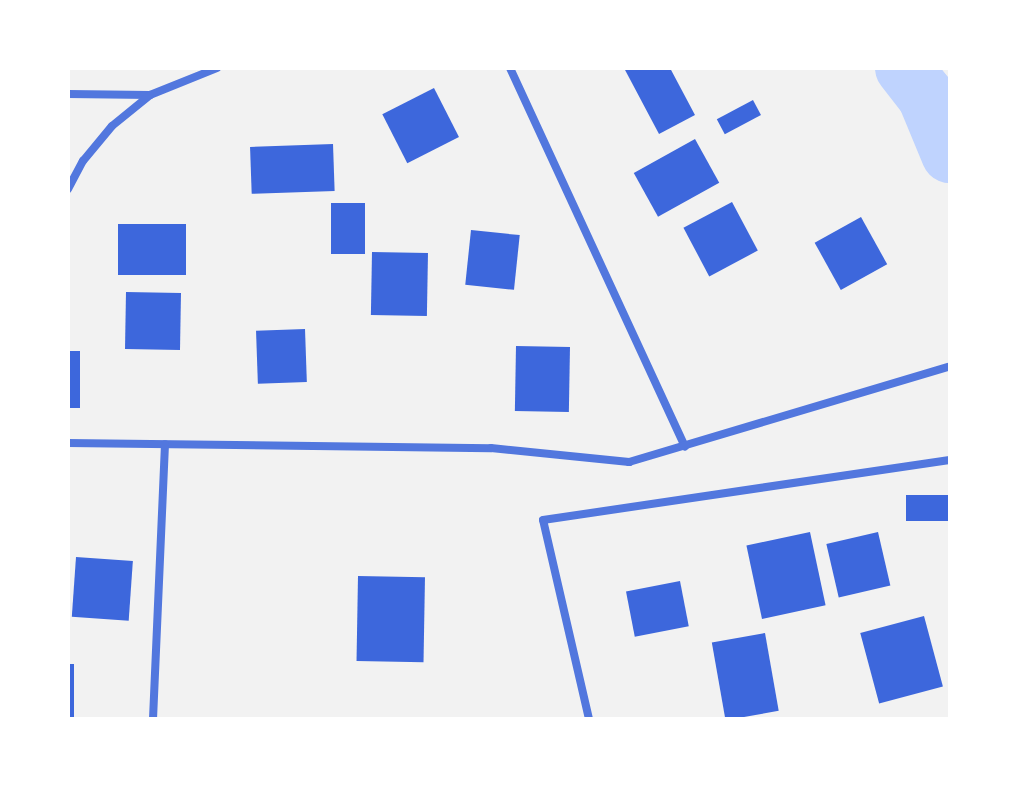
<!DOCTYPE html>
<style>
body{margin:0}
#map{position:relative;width:1018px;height:787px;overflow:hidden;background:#f2f2f2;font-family:Commissioner,sans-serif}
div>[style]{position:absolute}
.river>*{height:58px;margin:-29px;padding:0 29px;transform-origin:29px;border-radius:29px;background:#bfd3fe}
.building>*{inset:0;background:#3d67dc;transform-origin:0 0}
.minor>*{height:8px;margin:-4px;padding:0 4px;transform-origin:4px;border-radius:4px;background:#5277de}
span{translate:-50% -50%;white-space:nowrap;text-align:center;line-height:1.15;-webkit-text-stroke:6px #fff;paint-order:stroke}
.frame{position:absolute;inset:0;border:70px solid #fff;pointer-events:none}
</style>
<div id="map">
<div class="river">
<div style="left:904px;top:68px;width:36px;rotate:52deg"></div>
<div style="left:926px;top:96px;width:63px;rotate:67.5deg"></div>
</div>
<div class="building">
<div style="clip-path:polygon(624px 68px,670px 68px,695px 115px,659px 134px)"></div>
<div style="left:434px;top:88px;width:55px;height:58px;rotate:63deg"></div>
<div style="left:753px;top:100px;width:17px;height:41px;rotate:62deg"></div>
<div style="left:695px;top:139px;width:50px;height:70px;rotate:61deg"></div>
<div style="left:333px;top:144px;width:47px;height:83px;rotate:88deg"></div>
<div style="left:732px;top:202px;width:55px;height:55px;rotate:62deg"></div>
<div style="left:331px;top:203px;width:34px;height:51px"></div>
<div style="left:861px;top:217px;width:54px;height:53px;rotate:61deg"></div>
<div style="left:118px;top:224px;width:68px;height:51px"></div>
<div style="left:471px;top:230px;width:49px;height:55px;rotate:6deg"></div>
<div style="left:372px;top:252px;width:56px;height:63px;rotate:1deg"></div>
<div style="left:126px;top:292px;width:55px;height:57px;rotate:1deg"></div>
<div style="left:305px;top:329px;width:53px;height:49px;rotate:88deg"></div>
<div style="left:516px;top:346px;width:54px;height:65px;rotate:1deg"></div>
<div style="left:68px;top:351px;width:12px;height:57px"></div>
<div style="left:950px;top:495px;width:26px;height:44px;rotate:90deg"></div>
<div style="left:810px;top:532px;width:75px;height:65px;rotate:78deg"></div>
<div style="left:878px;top:532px;width:55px;height:53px;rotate:77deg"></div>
<div style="left:76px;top:557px;width:57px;height:60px;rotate:4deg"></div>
<div style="left:358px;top:576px;width:67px;height:85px;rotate:1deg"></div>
<div style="left:680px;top:581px;width:46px;height:55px;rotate:79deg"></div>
<div style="left:924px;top:616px;width:73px;height:66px;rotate:75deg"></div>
<div style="left:765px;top:633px;width:79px;height:54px;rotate:80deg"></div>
<div style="left:68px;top:664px;width:6px;height:55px"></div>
</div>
<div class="minor">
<div style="left:510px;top:68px;width:417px;rotate:65.2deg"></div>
<div style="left:68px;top:94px;width:82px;rotate:0.7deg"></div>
<div style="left:150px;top:95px;width:72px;rotate:-21.9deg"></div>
<div style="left:68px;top:189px;width:32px;rotate:-62deg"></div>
<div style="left:83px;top:161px;width:45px;rotate:-50.4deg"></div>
<div style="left:112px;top:126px;width:49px;rotate:-39.2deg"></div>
<div style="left:68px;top:443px;width:423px;rotate:0.7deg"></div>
<div style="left:491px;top:448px;width:139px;rotate:5.8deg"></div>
<div style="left:629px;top:462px;width:333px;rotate:-16.6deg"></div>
<div style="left:153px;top:719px;width:275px;rotate:-87.5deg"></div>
<div style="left:589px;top:719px;width:204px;rotate:-103deg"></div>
<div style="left:543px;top:520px;width:411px;rotate:-8.4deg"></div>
</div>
<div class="frame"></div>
</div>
